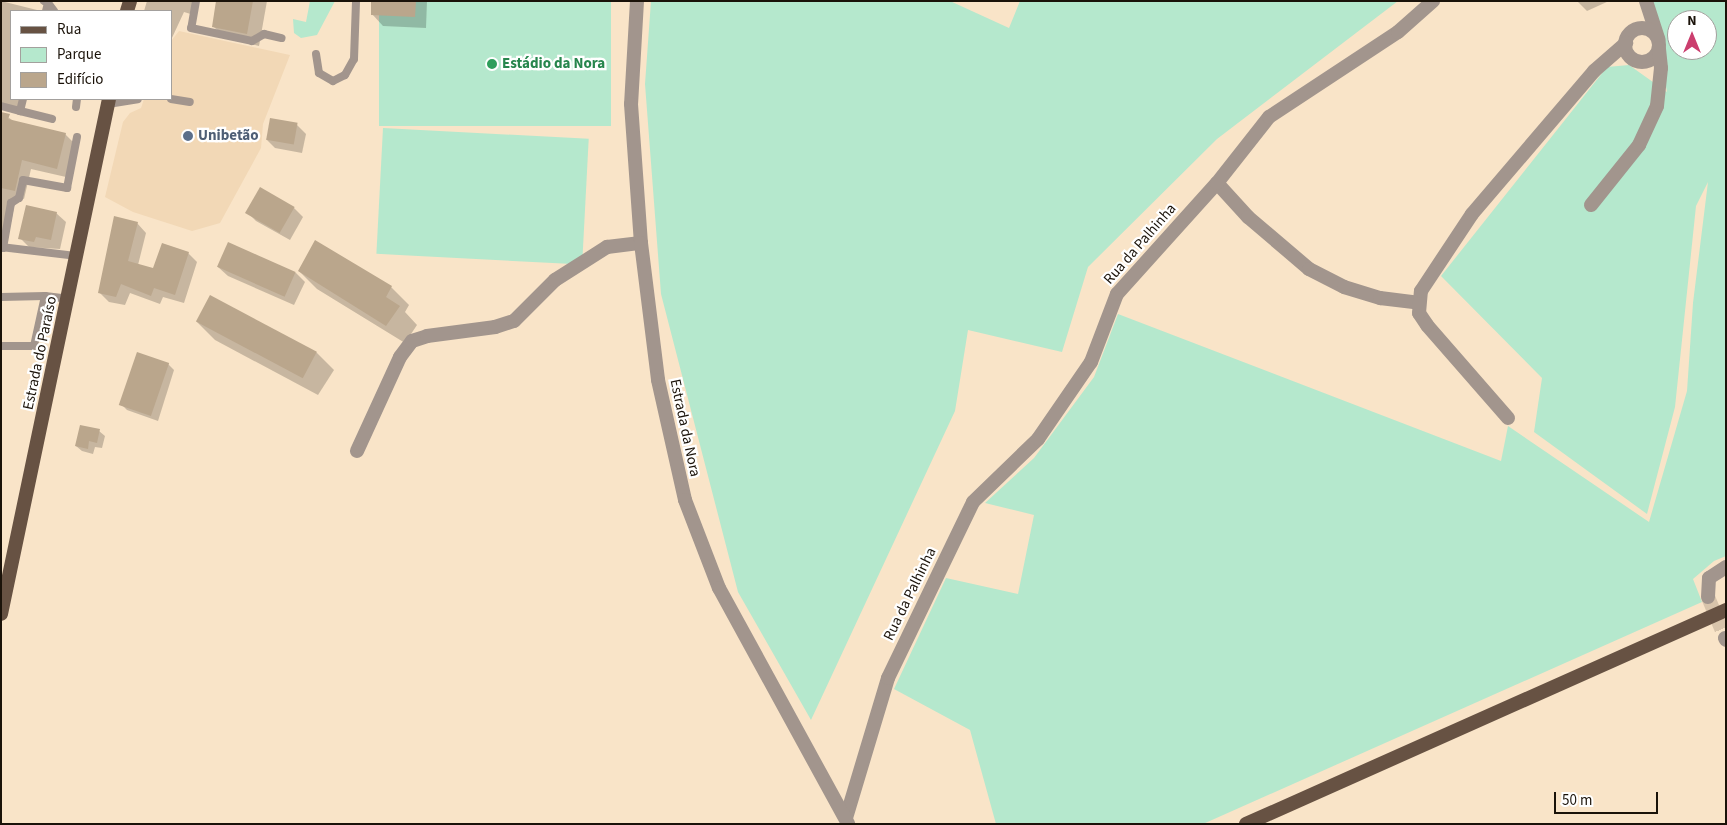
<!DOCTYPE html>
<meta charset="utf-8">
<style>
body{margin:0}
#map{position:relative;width:1727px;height:825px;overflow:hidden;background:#f9e4c8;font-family:"Source Sans 3",sans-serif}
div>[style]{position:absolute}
.built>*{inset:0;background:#f2d8b6}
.green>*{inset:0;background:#b5e8cd;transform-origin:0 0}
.shadow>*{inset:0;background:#0003}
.building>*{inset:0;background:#baa68c;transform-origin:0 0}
.minor-tunnel>*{height:14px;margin-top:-7px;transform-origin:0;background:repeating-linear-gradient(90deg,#d8c4ab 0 14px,transparent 0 21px)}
.service>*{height:8px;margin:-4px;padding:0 4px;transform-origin:4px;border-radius:4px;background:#a2958d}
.minor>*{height:14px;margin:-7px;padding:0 7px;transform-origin:7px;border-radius:7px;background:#a2958d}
.minor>.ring{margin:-7px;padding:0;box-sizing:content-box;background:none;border:14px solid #a2958d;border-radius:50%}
.tertiary>*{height:14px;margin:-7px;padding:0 7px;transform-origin:7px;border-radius:7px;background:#a2958d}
.primary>*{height:14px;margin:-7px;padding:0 7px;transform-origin:7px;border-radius:7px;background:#675243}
.dots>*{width:14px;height:14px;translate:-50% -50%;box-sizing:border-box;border:2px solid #fff;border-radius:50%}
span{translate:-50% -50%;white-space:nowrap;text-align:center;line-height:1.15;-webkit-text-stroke:4.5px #fff;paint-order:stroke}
.leisure-label{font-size:15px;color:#27864d;font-weight:700}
.left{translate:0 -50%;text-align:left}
.service-label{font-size:15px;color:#4e5e75;font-weight:700}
.street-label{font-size:15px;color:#1a1209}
.frame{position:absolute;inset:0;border:2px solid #1a1209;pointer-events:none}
.legend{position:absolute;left:10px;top:10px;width:162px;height:90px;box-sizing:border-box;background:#fff;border:1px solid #a3a09d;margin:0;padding:6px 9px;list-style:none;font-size:15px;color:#1a1209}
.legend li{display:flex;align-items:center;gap:10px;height:25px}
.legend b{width:25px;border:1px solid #a3a09d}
.north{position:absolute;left:1667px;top:10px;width:50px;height:50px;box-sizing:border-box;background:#fff;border:1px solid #a3a09d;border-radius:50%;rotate:0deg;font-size:14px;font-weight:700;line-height:20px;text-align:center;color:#1a1209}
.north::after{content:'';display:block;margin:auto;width:18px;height:22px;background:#cb3e6e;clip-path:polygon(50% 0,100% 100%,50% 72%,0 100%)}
.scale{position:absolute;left:1554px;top:792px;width:104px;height:22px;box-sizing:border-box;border:2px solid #1a1209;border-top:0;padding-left:6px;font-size:15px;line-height:18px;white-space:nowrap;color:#1a1209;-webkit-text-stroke:4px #fff;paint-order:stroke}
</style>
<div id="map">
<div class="built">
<div style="clip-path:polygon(179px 31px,290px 55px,263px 124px,261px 148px,220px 223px,192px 231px,133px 212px,105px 197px,123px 122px,130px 113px,141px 108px,144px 99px,171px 99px,171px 41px)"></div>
</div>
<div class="green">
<div style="clip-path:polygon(310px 1px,335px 1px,317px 35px,301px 38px,294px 33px,293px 19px,306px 22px)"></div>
<div style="left:379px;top:1px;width:232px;height:125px"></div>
<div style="clip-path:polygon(651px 1px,950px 1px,1009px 28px,1020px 1px,1398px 1px,1217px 139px,1088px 267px,1062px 352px,968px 330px,955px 411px,811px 720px,738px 592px,661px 294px,645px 84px)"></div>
<div style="clip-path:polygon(evenodd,1650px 1px,1726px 1px,1726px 556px,1714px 561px,1693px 579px,1702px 602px,1203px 824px,996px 824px,970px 730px,894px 689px,946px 578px,1018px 594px,1034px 515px,985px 503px,1034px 458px,1094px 377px,1118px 314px,1501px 461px,1508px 426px,1649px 522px,1687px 391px,1693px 303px,1708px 182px,1696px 206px,1675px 407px,1647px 514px,1534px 432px,1542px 378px,1441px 276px,1607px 67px,1629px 65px,1667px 92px,1650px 1px,1677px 20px,1707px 20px,1707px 50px,1677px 50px,1677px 20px)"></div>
<div style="left:383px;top:128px;width:206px;height:126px;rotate:3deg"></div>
</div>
<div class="shadow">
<div style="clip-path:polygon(1px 1px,41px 11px,11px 11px,11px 99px,25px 99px,22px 112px,1px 106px)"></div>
<div style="clip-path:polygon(147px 1px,198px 1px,194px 15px,184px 12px,171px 40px,171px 11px,144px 11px)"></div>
<div style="clip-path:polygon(217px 1px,267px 1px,259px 46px,225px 38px,213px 26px)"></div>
<div style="clip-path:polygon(373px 1px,427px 1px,426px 28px,383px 26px,372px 14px)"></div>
<div style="clip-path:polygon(1577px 1px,1609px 1px,1587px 11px)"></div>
<div style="clip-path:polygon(1px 112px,16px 123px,65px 134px,74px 143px,66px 177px,31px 169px,24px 199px,16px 197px,8px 238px,1px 237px)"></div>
<div style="clip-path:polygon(297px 125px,306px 134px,302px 153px,275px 148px,266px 139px)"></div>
<div style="clip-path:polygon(294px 208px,303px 217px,290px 240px,256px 221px,247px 212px)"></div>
<div style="clip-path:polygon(56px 213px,66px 222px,60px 249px,29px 247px,20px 238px)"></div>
<div style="clip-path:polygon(137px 223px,146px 233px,138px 265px,154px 270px,188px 253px,197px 262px,184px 303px,163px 297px,160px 304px,130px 293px,125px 305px,109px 302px,100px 293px)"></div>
<div style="clip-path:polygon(229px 244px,296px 273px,305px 282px,294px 305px,228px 276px,218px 267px)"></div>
<div style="clip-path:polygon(299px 271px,391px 287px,409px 305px,405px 312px,417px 325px,405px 343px,317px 289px)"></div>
<div style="clip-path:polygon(197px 322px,316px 352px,334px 370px,318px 395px,215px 340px)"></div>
<div style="clip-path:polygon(168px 364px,174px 370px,158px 421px,127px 410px,121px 404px)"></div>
<div style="clip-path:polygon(99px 431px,105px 436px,102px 448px,95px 447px,93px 454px,82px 451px,76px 446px)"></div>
</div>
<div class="building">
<div style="clip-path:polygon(216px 1px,253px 1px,247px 34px,212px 27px)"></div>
<div style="clip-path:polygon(371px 1px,416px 1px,415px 17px,371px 15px)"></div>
<div style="clip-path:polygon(1px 112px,10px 114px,8px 119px,66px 133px,57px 169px,22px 160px,15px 191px,1px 188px)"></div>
<div style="left:270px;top:118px;width:28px;height:22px;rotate:10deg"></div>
<div style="left:260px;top:187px;width:40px;height:30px;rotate:30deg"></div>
<div style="clip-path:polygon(26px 205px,57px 212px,51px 240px,36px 237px,34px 242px,18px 239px)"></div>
<div style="clip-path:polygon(114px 216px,138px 222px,128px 261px,153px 268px,162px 243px,189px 252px,175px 295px,154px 288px,151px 296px,121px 284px,116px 297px,98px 293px)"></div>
<div style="clip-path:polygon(315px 240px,392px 286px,386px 297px,400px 306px,386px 326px,298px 271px)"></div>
<div style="left:228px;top:242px;width:74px;height:27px;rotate:24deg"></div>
<div style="left:210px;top:295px;width:121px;height:30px;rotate:28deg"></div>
<div style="left:137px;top:352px;width:34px;height:56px;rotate:19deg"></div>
<div style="clip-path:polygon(80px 425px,100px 429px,97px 443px,89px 441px,88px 449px,75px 446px)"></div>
</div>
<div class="minor-tunnel">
<div style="left:1708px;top:597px;width:44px;rotate:67.5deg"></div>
</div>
<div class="service">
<div style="left:44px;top:1px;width:4px;rotate:27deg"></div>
<div style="left:48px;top:3px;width:8px;rotate:104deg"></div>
<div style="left:196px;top:1px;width:27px;rotate:100deg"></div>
<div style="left:191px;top:28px;width:62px;rotate:12deg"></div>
<div style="left:252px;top:41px;width:14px;rotate:-30deg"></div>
<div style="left:264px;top:34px;width:18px;rotate:13deg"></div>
<div style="left:48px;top:3px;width:10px;rotate:53deg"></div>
<div style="left:316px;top:54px;width:19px;rotate:81deg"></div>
<div style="left:319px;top:73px;width:16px;rotate:30deg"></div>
<div style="left:333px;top:81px;width:13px;rotate:-27deg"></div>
<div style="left:345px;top:75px;width:18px;rotate:-61deg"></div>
<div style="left:354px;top:59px;width:58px;rotate:-88deg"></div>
<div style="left:171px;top:99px;width:19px;rotate:9deg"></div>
<div style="left:108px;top:104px;width:30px;rotate:-9deg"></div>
<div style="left:1px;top:106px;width:20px;rotate:15deg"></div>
<div style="left:20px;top:111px;width:12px;rotate:-76deg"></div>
<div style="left:76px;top:107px;width:8px;rotate:-83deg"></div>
<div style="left:20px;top:111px;width:33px;rotate:14deg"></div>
<div style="left:1px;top:247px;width:77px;rotate:6.8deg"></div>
<div style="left:3px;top:248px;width:46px;rotate:-79.9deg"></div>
<div style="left:11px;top:203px;width:9px;rotate:-32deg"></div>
<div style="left:19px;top:198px;width:18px;rotate:-77deg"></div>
<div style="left:23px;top:180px;width:45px;rotate:10.3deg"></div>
<div style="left:67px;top:188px;width:52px;rotate:-78.9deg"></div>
<div style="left:1px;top:297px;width:44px;rotate:-1.3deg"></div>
<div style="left:45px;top:296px;width:23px;rotate:7deg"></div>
<div style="left:1px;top:346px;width:33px"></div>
<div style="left:34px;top:346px;width:51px;rotate:-77.6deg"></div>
</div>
<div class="minor">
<div style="left:1646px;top:1px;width:40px;rotate:72deg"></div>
<div class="ring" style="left:1625px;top:28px;width:20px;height:20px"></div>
<div style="left:1217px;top:183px;width:46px;rotate:47.6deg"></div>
<div style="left:1248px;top:217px;width:80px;rotate:40.4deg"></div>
<div style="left:1309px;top:269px;width:39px;rotate:27deg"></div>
<div style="left:1344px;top:287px;width:38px;rotate:17deg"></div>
<div style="left:1380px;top:298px;width:38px;rotate:7deg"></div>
<div style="left:1591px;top:205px;width:77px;rotate:-51.3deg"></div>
<div style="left:1639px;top:145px;width:43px;rotate:-65.2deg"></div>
<div style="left:1657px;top:106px;width:38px;rotate:-84deg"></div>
<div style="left:1661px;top:68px;width:20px;rotate:-96deg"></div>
<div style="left:1508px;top:418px;width:123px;rotate:-131.1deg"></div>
<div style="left:1427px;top:325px;width:14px;rotate:-124deg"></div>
<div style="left:1419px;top:313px;width:22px;rotate:-85deg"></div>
<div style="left:1421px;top:291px;width:92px;rotate:-56.5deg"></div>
<div style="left:1472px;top:214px;width:188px;rotate:-49.5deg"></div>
<div style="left:1594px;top:71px;width:43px;rotate:-41.2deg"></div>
<div style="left:357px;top:451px;width:103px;rotate:-65.4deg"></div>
<div style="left:400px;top:357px;width:20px;rotate:-53deg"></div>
<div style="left:412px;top:341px;width:16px;rotate:-18deg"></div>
<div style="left:427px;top:336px;width:69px;rotate:-7.5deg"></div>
<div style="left:495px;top:327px;width:20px;rotate:-18deg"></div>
<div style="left:514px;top:321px;width:58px;rotate:-45deg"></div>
<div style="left:555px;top:280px;width:62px;rotate:-32.4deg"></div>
<div style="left:607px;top:247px;width:34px;rotate:-7deg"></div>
<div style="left:1708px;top:597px;width:19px;rotate:-87deg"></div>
<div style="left:1709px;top:578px;width:20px;rotate:-33deg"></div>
<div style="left:1725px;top:638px;width:2px;rotate:63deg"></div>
<div style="left:846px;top:818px;width:146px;rotate:-73.3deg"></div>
<div style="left:888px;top:678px;width:195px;rotate:-64.2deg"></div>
<div style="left:973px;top:502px;width:91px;rotate:-44.1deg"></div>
<div style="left:1038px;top:439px;width:93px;rotate:-55.5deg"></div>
<div style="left:1091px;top:362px;width:73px;rotate:-69.1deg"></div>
<div style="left:1117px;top:294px;width:149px;rotate:-48deg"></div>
<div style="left:1217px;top:183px;width:84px;rotate:-51.8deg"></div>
<div style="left:1269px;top:117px;width:154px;rotate:-33.4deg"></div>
<div style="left:1398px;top:32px;width:47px;rotate:-41.5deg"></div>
</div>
<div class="tertiary">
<div style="left:637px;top:1px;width:103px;rotate:93.3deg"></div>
<div style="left:631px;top:104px;width:139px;rotate:85.9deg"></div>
<div style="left:641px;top:243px;width:138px;rotate:82.9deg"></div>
<div style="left:658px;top:380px;width:123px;rotate:77.3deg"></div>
<div style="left:685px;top:500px;width:94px;rotate:68.9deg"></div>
<div style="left:719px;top:588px;width:269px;rotate:61.3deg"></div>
</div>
<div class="primary">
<div style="left:127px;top:11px;width:10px;rotate:-73deg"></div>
<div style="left:1px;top:614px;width:526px;rotate:-78.16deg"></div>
<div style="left:1246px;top:824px;width:526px;rotate:-24.03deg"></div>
</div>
<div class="dots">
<div style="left:492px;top:64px;background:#2e9e5b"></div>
<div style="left:188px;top:136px;background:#5c6f8a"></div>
</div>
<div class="leisure-label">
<span class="left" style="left:502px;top:64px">Estádio da Nora</span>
</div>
<div class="service-label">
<span class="left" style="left:198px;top:136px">Unibetão</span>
</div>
<div class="street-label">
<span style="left:1140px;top:244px;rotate:-49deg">Rua da Palhinha</span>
<span style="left:40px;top:353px;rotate:-78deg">Estrada do Paraíso</span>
<span style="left:685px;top:428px;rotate:78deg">Estrada da Nora</span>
<span style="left:910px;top:594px;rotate:-64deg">Rua da Palhinha</span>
</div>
<div class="frame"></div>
<ul class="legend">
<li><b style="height:6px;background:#675243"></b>Rua</li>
<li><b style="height:14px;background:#b5e8cd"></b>Parque</li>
<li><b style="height:14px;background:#baa68c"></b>Edifício</li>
</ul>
<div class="north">N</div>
<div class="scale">50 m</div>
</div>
